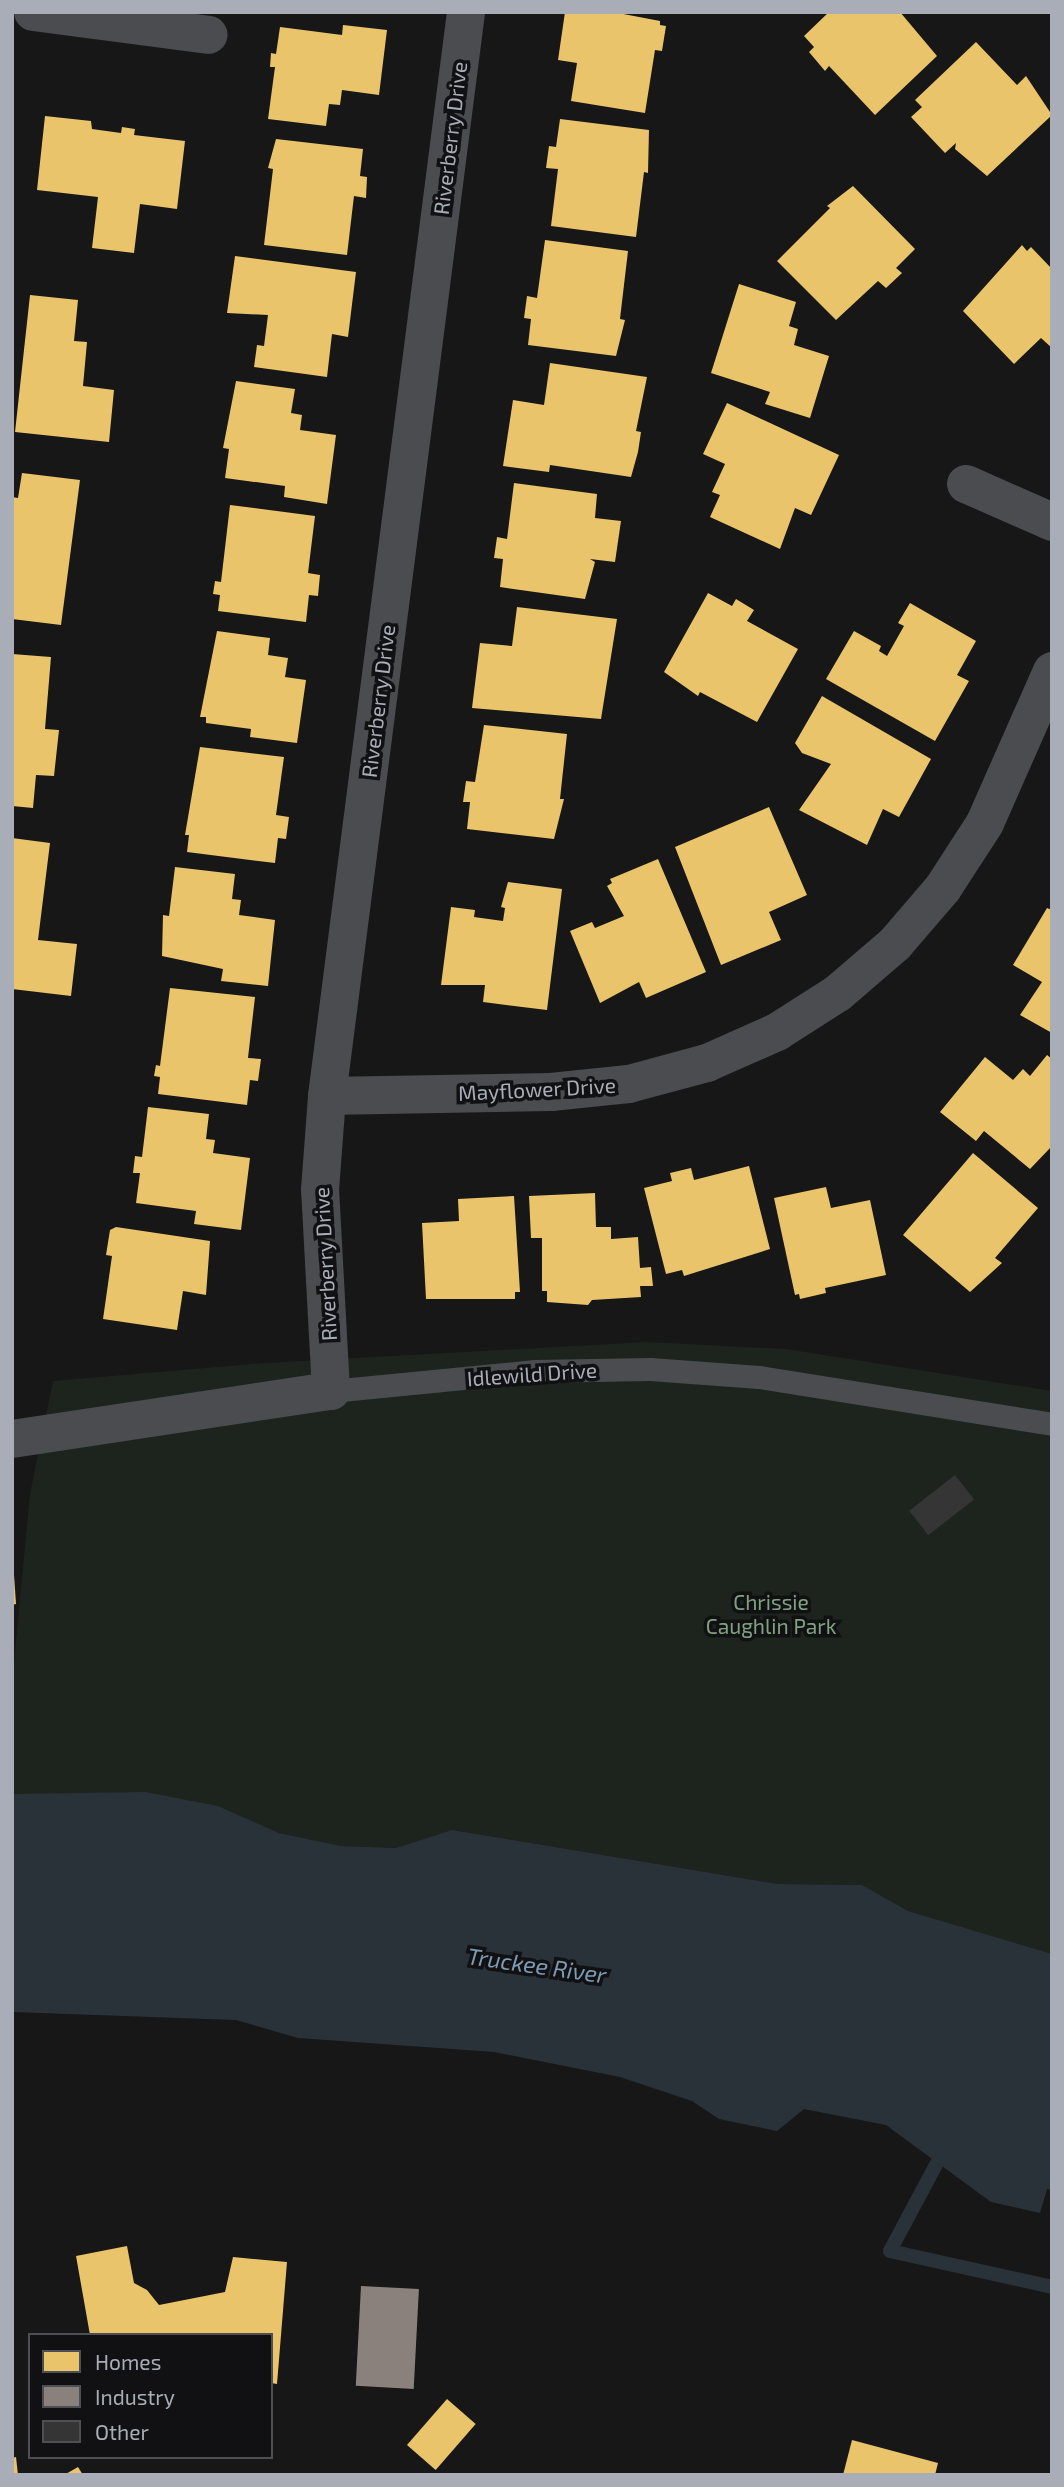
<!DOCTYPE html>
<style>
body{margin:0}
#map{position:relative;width:1064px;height:2487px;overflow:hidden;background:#171717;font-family:"Exo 2",sans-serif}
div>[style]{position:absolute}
.green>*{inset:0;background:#1d241e}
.water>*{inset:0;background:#2a3239}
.homes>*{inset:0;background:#e9c46a;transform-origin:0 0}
.industry>*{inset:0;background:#8a817c;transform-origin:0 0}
.stream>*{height:14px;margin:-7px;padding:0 7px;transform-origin:7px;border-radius:7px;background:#2a3239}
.building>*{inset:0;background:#353536;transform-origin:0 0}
.service>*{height:23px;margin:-11.5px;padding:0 11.5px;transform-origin:11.5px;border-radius:11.5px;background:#4b4c50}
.minor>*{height:38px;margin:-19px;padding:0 19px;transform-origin:19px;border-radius:19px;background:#4b4c50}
.tertiary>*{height:38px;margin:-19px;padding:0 19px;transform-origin:19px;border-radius:19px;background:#4b4c50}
span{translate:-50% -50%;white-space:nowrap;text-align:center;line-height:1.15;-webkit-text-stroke:7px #111113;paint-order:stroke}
.street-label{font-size:21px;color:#a8adb8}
.park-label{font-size:21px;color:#7fa381}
.water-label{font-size:23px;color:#7f9bb3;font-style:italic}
.frame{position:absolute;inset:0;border:14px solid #a8adb8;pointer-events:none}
.legend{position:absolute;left:28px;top:2333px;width:245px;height:126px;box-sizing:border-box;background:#111113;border:2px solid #4d4f55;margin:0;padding:9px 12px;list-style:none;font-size:21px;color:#a8adb8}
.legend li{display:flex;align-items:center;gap:14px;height:35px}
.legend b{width:35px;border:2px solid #4d4f55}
</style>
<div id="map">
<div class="green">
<div style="clip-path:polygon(647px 1342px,786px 1349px,1052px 1391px,1052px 1954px,908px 1911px,862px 1885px,778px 1884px,453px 1830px,396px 1848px,341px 1846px,279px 1833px,218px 1806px,12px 1794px,12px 1683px,30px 1494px,53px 1381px,266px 1363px)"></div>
</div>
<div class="water">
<div style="clip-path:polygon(145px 1792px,218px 1806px,279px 1833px,341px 1846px,396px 1848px,452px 1830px,778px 1884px,862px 1885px,908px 1911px,1052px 1954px,1052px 2190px,1047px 2189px,1040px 2213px,991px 2202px,886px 2125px,804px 2109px,777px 2131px,719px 2119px,692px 2101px,620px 2077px,494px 2052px,298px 2038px,236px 2020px,12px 2012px,12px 1794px)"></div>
</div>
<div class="homes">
<div style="clip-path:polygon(565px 12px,613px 12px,660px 21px,660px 25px,666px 26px,662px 51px,655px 50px,645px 113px,571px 101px,577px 63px,558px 60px)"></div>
<div style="clip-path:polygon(829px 12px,900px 12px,937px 56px,875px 115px,829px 66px,825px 71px,809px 52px,814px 47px,804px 36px)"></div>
<div style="clip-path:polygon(343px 25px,387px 30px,379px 95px,342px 90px,340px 105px,329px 104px,326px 126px,268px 119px,275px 67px,270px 67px,271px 53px,276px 54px,280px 27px,342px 35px)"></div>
<div style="clip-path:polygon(976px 42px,1017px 85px,1026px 76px,1052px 115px,987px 176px,955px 149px,956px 143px,945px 153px,911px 117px,922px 107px,915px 100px)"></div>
<div style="clip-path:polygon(45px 116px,91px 121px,92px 129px,121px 133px,122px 127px,135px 129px,134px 135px,185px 141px,177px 209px,140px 204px,134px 253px,92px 248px,98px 197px,37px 190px)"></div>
<div style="clip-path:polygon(560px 119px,649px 130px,648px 173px,644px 172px,636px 237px,551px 226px,558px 169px,546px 168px,549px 146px,556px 147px)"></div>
<div style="clip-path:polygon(276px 139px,363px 149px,360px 176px,367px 177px,366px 198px,354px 196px,347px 255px,264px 245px,273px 169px,268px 168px)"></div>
<div style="clip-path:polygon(853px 186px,915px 249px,896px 268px,902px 273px,886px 288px,878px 281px,836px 320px,777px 261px,830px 208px,827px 206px)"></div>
<div style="clip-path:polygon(545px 240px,628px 251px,620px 319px,625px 320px,616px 356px,528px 345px,531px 319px,524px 318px,527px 296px,537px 298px)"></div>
<div style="clip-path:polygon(1022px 245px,1027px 251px,1031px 247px,1052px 269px,1052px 348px,1041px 338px,1014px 364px,963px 311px)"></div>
<div style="clip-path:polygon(235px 256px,356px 272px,348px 337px,332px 334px,327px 377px,254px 367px,257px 345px,264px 346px,268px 315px,227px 313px)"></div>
<div style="clip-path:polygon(739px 284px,796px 302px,789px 326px,798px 329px,794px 345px,829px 356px,810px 418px,765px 404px,770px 392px,711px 373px)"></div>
<div style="clip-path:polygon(30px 295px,78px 300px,74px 341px,87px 342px,83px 386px,114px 390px,109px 442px,15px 432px)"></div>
<div style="clip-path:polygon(550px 363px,647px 377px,636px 431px,641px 432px,638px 452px,631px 477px,550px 465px,549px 472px,503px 466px,513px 400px,544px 405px)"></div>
<div style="clip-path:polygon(236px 381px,295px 389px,291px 413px,302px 415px,300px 430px,336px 435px,327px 504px,284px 497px,285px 486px,225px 478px,229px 449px,223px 448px)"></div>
<div style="clip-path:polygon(727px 403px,839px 455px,811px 515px,795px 508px,780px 549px,710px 517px,720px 495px,712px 492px,725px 464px,703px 454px)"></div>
<div style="clip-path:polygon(22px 473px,80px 480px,61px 625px,12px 619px,12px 497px,18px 498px)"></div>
<div style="clip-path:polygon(514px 483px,597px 494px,595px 518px,621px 521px,615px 562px,590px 559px,595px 562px,585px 599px,500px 587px,503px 559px,494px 558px,497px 537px,507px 539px)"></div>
<div style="clip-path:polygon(230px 505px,315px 516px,308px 573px,320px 575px,318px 596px,309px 595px,306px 622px,218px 611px,220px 595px,213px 594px,215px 581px,221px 582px)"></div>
<div style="clip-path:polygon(708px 593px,732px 606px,736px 599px,754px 610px,747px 621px,798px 649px,757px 722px,700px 692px,698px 696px,664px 672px)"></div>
<div style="clip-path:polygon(910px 603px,976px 641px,957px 675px,969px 681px,935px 741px,826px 679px,854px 631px,881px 646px,879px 651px,887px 656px,904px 626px,898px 623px)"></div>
<div style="clip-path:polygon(517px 607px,617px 619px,601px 719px,472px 708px,480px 643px,512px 646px)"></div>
<div style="clip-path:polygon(217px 631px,270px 638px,268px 655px,288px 658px,285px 677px,306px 680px,297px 743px,250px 737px,251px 729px,206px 723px,206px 717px,200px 717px)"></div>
<div style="clip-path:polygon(12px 654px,51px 657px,45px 729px,59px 730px,54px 776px,36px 775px,33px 808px,12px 806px)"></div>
<div style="clip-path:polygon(822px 696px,931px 759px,899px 817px,883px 809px,867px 845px,799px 810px,831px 764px,802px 753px,795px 743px)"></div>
<div style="clip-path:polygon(484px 725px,567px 734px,560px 799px,564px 799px,554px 839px,467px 829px,470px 802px,463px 802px,466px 781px,475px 782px)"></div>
<div style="clip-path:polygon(200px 747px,284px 757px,276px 815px,289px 817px,286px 839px,278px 838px,275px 863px,187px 852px,189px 835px,185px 835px)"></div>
<div style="clip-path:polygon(769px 807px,807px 895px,769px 912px,781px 940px,721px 965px,675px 847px)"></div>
<div style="clip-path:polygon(12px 838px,50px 843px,38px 940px,77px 944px,71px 996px,12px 989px)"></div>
<div style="clip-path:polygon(658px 859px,706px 972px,646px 998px,639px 982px,600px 1003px,570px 931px,592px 922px,595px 928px,624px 916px,607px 886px,612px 883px,610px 879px)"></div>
<div style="clip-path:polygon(175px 867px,235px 874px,232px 899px,241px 900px,239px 915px,275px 920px,268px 986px,221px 981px,223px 969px,162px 956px,163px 915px,169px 916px)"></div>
<div style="clip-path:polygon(508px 882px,562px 889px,547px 1010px,483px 1002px,485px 985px,441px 985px,451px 907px,475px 910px,474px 917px,503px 921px,505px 908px,501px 907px)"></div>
<div style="clip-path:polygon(1047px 908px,1052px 910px,1052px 1033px,1020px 1015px,1042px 982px,1013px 965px)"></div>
<div style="clip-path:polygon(170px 988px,255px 997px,248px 1058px,261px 1059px,258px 1081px,250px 1080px,247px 1105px,158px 1094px,160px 1077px,154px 1076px,156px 1065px,160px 1066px)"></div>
<div style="clip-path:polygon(1047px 1055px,1052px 1059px,1052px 1146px,1030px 1169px,984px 1131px,976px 1141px,940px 1112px,985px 1057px,1013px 1080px,1023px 1069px,1030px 1076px)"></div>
<div style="clip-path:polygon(148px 1107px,209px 1114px,206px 1139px,215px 1140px,213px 1153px,250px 1158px,241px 1230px,194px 1224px,196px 1211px,136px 1203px,140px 1173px,133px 1173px,135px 1156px,142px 1157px)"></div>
<div style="clip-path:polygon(973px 1153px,1038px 1208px,995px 1258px,1002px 1263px,970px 1292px,903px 1235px)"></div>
<div style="clip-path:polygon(749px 1166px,770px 1249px,684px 1276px,682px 1270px,666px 1274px,644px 1188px,672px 1181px,670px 1173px,691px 1168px,694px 1180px)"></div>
<div style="clip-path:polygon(826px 1187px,831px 1208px,870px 1200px,886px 1275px,825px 1288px,826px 1293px,800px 1299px,799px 1294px,795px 1295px,774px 1198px)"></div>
<div style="clip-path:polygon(595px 1193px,596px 1227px,611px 1227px,611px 1239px,638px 1237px,640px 1268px,651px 1267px,653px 1286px,640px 1286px,641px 1297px,592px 1300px,588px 1305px,547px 1302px,547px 1291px,542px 1291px,542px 1238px,531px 1238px,529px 1196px)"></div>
<div style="clip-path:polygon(514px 1196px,520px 1292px,515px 1292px,515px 1299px,426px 1299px,422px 1223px,459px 1221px,458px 1199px)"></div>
<div style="clip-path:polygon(116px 1227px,210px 1241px,206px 1295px,183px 1291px,177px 1330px,103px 1319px,112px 1256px,106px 1255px,110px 1230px)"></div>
<div style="clip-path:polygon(12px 1575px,14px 1575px,16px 1604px,12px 1605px)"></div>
<div style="clip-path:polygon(127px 2246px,134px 2283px,147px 2290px,159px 2305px,225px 2292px,233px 2257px,287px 2262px,277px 2384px,271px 2383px,271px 2335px,90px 2335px,76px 2256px)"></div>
<div style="left:447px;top:2399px;width:38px;height:61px;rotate:41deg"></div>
<div style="clip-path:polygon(852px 2440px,938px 2463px,935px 2475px,843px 2475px)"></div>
<div style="clip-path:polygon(16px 2457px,18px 2475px,12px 2475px,12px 2458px)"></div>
<div style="clip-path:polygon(78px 2467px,83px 2475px,64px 2475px)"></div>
</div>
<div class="industry">
<div style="left:361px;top:2286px;width:58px;height:100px;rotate:3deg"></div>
</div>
<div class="stream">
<div style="left:938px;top:2161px;width:102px;rotate:118.1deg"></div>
<div style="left:890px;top:2251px;width:166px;rotate:12.5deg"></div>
</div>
<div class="building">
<div style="left:955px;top:1475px;width:31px;height:58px;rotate:52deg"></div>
</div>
<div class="service">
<div style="left:331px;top:1391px;width:205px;rotate:-5.6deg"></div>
<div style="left:535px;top:1371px;width:115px;rotate:-1deg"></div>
<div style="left:650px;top:1369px;width:109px;rotate:4.2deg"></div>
<div style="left:759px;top:1377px;width:297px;rotate:9.1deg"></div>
</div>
<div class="minor">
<div style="left:33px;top:12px;width:177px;rotate:7.4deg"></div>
<div style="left:966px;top:484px;width:94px;rotate:23.8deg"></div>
<div style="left:327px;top:1096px;width:224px;rotate:-1deg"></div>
<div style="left:551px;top:1092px;width:78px;rotate:-5.9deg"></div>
<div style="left:629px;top:1084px;width:81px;rotate:-15.1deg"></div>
<div style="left:707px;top:1063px;width:77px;rotate:-23.9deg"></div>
<div style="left:777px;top:1032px;width:72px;rotate:-32.6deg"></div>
<div style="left:838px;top:993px;width:75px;rotate:-40.7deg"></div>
<div style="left:895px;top:944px;width:74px;rotate:-49.4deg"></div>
<div style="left:943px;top:888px;width:77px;rotate:-57.1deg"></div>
<div style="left:985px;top:823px;width:166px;rotate:-66.2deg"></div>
<div style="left:331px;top:1391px;width:201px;rotate:-93.1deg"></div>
<div style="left:320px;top:1190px;width:94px;rotate:-85.7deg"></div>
<div style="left:327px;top:1096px;width:1093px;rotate:-82.69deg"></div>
</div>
<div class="tertiary">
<div style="left:12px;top:1439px;width:323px;rotate:-8.6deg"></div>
</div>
<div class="street-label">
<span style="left:450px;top:138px;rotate:-83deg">Riverberry Drive</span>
<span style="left:378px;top:701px;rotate:-83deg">Riverberry Drive</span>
<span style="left:537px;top:1089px;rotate:-3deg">Mayflower Drive</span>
<span style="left:325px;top:1264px;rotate:-93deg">Riverberry Drive</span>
<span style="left:532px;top:1374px;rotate:-4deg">Idlewild Drive</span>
</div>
<div class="park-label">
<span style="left:771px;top:1614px">Chrissie<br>Caughlin Park</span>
</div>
<div class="water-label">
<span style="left:537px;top:1965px;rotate:8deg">Truckee River</span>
</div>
<div class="frame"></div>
<ul class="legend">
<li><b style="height:19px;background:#e9c46a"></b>Homes</li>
<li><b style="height:19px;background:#8a817c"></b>Industry</li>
<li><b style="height:19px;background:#353536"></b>Other</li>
</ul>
</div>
